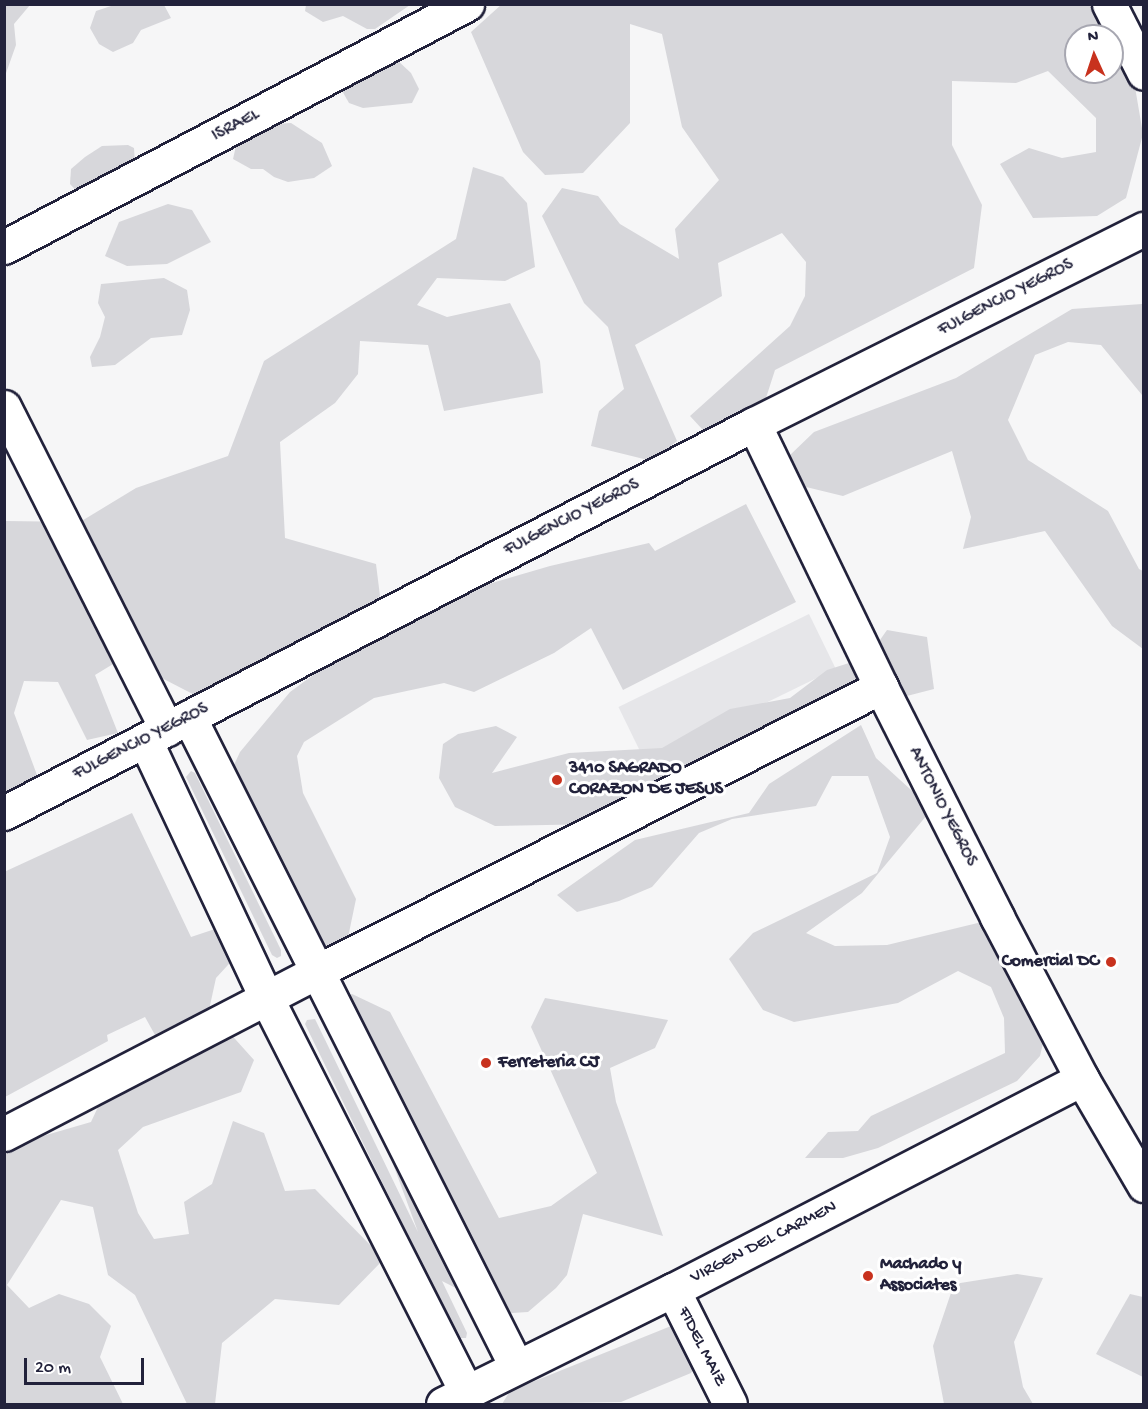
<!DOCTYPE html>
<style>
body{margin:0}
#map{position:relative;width:1148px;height:1409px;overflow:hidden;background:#f6f6f7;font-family:"Gochi Hand",sans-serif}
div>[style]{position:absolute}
.built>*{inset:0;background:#e6e6e9;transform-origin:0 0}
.green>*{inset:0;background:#d7d7db}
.roads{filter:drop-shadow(2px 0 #22223b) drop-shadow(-2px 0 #22223b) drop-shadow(0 2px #22223b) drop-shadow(0 -2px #22223b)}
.minor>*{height:33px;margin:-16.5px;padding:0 16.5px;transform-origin:16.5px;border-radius:16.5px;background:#fff}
.dots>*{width:16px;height:16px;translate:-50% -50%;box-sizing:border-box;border:3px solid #fff;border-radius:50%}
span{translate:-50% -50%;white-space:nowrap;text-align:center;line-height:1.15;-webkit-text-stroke:6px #fff;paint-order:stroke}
.street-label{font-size:18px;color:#22223b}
.poi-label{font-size:18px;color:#22223b;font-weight:700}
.left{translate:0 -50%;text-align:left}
.right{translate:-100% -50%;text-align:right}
.frame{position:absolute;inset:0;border:6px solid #22223b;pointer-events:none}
.north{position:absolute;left:1064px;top:24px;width:60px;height:60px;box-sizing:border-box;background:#fff;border:2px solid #a7a7b1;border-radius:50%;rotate:357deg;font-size:16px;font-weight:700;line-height:24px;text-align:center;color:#22223b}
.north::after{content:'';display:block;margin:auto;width:21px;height:27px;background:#c8321e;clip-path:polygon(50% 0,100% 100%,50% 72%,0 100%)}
.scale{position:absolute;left:24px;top:1358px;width:120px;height:27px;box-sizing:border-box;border:3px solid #22223b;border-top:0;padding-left:8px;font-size:18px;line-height:21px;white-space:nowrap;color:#22223b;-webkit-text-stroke:4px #fff;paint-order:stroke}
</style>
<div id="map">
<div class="built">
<div style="left:809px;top:614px;width:61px;height:212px;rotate:64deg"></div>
</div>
<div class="green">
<div style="clip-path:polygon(5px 4px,30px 5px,14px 24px,16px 45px,5px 76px)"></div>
<div style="clip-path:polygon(117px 4px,164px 5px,171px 18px,141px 30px,133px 43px,113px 52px,99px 44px,90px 28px,96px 11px)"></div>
<div style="clip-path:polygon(evenodd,502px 4px,1121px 5px,1143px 134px,1126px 198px,1097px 216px,1033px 218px,1000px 164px,1029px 148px,1062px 158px,1096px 152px,1096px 118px,1048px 71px,1016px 83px,952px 81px,952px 145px,982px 205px,974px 268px,775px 370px,765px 401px,714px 442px,690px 416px,790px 326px,805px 296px,806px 262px,782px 233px,718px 263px,722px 296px,635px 345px,677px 441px,652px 461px,591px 446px,599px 411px,624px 389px,608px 327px,584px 303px,542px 216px,562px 188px,598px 196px,620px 224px,679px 259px,675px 229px,719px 180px,682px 127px,662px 34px,630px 24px,630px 123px,583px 173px,545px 175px,523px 152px,471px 32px,502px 4px,1076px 36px,1112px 36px,1112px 72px,1076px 72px,1076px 36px)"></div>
<div style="clip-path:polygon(306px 5px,306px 4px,410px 5px,375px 29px,367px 29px,343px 16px,323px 22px,305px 11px)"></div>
<div style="clip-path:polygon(396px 59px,411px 73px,419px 89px,412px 103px,363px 108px,349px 103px,341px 89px,353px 71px)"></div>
<div style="clip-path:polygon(291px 123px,322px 143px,332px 166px,314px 178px,288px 182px,274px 177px,263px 169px,251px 169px,233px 159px,238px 137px,259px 125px)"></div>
<div style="clip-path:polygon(128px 145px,134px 148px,135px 163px,83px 198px,70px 184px,71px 169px,85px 157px,102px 146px)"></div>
<div style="clip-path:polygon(473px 167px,503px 177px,527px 203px,535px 267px,505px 281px,437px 278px,417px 305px,447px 317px,510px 303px,540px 361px,543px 393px,444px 411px,428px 345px,360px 341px,358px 374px,335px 403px,280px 442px,285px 538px,376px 564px,380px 596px,283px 691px,214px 705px,123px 658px,95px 675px,118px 733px,87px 740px,58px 682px,24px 681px,14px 713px,37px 775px,5px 802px,5px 521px,80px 522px,136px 488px,228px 456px,264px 361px,456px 239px)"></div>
<div style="clip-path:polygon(168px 204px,192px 210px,211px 242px,167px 264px,127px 266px,105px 256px,119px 222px)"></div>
<div style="clip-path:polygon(164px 278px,187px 290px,190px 310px,182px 335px,151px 338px,115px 365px,92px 367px,90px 357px,100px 337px,105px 317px,98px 303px,101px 284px)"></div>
<div style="clip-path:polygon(1142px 304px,1142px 395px,1101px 345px,1068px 342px,1035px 355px,1008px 420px,1028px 460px,1108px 511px,1139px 569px,1143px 571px,1143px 649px,1112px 626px,1045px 531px,963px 549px,971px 517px,952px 451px,843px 496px,806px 487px,789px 456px,814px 432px,956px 378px,1072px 309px)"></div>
<div style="clip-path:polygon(746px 504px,796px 602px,623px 690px,591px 628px,554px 653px,474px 692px,444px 683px,374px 698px,304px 742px,297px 756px,303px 793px,356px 899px,345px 952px,329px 958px,253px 818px,233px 767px,240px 752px,290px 692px,353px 646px,454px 594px,550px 566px,649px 543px,655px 551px)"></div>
<div style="clip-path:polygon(887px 630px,927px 637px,934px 689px,899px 698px,598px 824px,495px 826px,455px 807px,439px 778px,443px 744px,458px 734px,496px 726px,517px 737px,492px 773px,569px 753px,662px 748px,730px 709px,790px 698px,827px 670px,868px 657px)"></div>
<div style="clip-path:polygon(861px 725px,876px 758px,932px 809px,862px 893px,806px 933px,835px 946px,887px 945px,990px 920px,1048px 1022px,1040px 1056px,1017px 1081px,878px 1148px,843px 1158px,805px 1158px,828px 1132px,858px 1131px,871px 1116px,1005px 1053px,1004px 1018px,991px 987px,958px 971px,898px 1003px,794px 1022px,763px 1010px,729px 959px,753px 933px,877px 873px,890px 837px,868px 776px,832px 776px,816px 806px,732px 819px,699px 833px,652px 887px,619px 901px,577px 912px,557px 895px,635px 840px,749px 813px,769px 784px)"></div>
<div style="clip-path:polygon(191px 771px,195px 773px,281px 950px,281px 956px,277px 958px,272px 955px,186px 777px)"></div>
<div style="clip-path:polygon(132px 813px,191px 937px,221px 927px,238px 954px,216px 978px,209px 1010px,254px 1060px,241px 1092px,143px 1127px,118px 1150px,138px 1213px,154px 1239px,189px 1234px,184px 1202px,212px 1184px,233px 1121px,264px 1133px,285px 1191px,315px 1189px,384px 1259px,339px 1305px,275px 1299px,222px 1343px,215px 1404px,187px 1404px,135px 1295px,108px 1275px,93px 1207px,61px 1200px,7px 1285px,29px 1308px,59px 1294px,89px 1304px,111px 1326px,100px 1357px,123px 1404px,5px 1404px,5px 1147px,91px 1122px,118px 1064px,155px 1035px,145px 1017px,107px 1035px,108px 1041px,5px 1097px,4px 872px)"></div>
<div style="clip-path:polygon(352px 994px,390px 1012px,499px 1218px,551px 1206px,597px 1173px,531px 1027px,545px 998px,668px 1020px,655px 1048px,610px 1068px,616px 1102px,663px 1236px,583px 1214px,567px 1275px,556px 1288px,528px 1312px,512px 1313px,497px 1309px,442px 1281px,467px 1333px,466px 1338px,458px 1338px,305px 1024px,307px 1020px,315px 1019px,418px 1232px,339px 1017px,337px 1002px)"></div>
<div style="clip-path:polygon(1017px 1274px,1043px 1278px,1014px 1342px,1023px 1387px,1033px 1404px,944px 1404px,933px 1346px,954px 1284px)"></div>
<div style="clip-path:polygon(1130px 1294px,1143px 1297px,1143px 1377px,1096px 1354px)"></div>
<div style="clip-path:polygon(676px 1324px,694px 1368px,691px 1373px,621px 1402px,502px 1404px,510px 1391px)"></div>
</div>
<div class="roads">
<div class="minor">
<div style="left:1109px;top:4px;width:77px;rotate:63.1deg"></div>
<div style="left:4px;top:247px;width:523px;rotate:-27.69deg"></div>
<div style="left:4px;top:407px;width:361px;rotate:63.2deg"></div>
<div style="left:754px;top:424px;width:292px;rotate:64.2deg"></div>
<div style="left:881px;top:687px;width:258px;rotate:63.2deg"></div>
<div style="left:997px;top:917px;width:183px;rotate:62.3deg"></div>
<div style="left:1082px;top:1079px;width:123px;rotate:59.7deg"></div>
<div style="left:189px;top:717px;width:727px;rotate:63.26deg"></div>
<div style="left:145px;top:740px;width:284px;rotate:64.8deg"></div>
<div style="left:266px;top:997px;width:444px;rotate:63.1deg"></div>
<div style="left:4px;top:813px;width:845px;rotate:-27.41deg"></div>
<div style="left:754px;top:424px;width:436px;rotate:-26.6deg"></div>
<div style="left:4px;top:1134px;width:352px;rotate:-27.4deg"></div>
<div style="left:316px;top:972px;width:633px;rotate:-26.77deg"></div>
<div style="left:673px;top:1290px;width:127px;rotate:63.4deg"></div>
<div style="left:443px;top:1404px;width:257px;rotate:-26.4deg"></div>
<div style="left:673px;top:1290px;width:460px;rotate:-27.3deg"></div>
</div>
</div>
<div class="dots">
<div style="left:557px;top:780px;background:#c8321e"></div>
<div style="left:1111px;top:962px;background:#c8321e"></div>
<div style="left:486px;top:1063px;background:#c8321e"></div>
<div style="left:868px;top:1276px;background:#c8321e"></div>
</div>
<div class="street-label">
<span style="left:236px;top:126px;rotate:-28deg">ISRAEL</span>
<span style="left:1006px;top:298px;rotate:-27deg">FULGENCIO YEGROS</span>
<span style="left:572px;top:518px;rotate:-27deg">FULGENCIO YEGROS</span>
<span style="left:141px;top:742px;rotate:-27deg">FULGENCIO YEGROS</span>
<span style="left:942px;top:807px;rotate:63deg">ANTONIO YEGROS</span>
<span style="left:764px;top:1243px;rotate:-27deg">VIRGEN DEL CARMEN</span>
<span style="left:701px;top:1347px;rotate:63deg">FIDEL MAIZ</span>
</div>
<div class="poi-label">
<span class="left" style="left:569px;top:780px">3410 SAGRADO<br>CORAZON DE JESUS</span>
<span class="right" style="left:1099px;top:962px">Comercial DC</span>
<span class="left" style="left:498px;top:1063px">Ferreteria CJ</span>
<span class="left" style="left:880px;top:1276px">Machado y<br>Associates</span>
</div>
<div class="frame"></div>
<div class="north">N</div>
<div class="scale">20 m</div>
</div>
